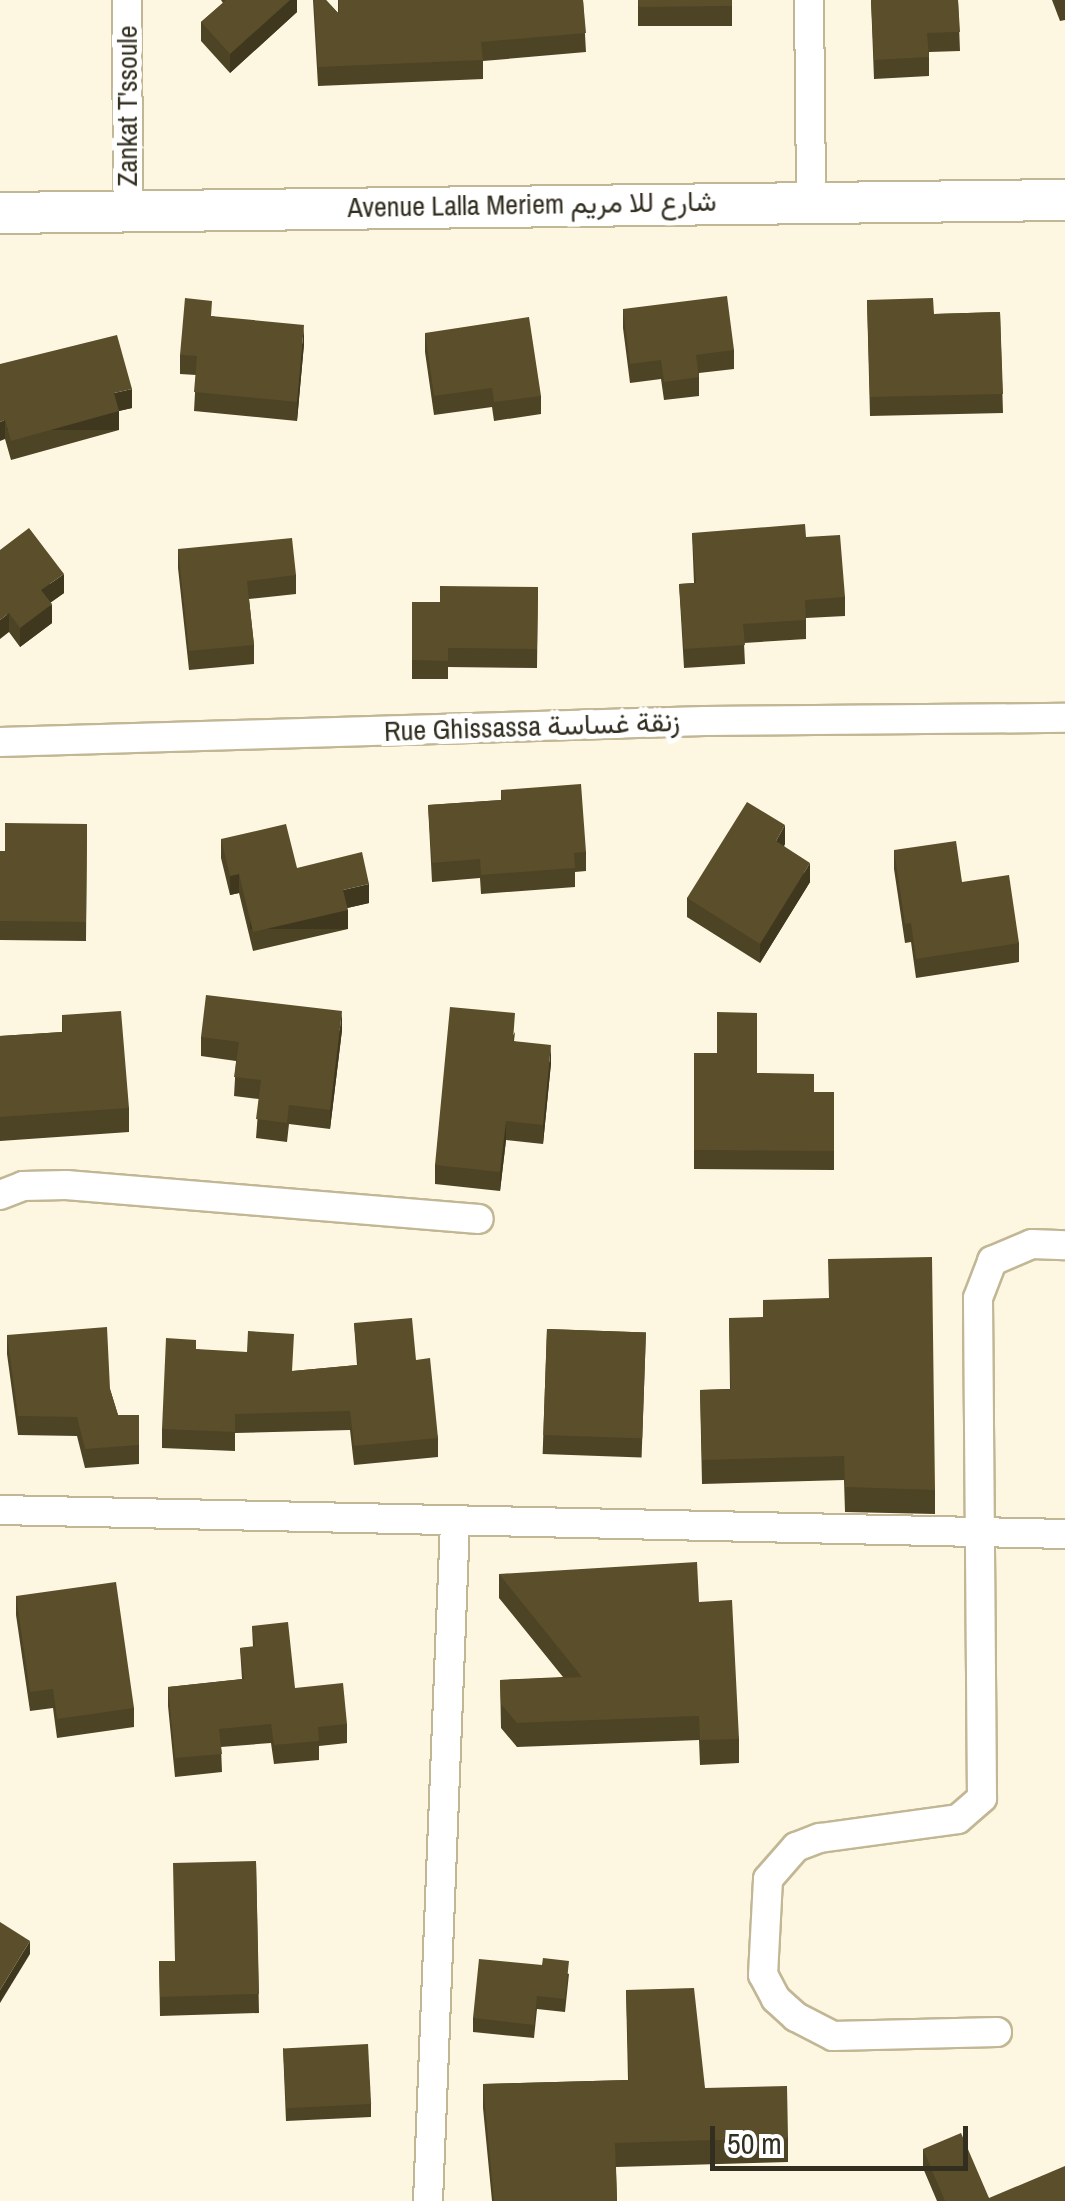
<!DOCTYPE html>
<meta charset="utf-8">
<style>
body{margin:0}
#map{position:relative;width:1065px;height:2201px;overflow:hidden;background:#fdf6e1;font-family:"Archivo Narrow",Vazirmatn,sans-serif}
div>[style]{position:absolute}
.roads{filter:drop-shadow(2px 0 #c2b795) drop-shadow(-2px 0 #c2b795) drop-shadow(0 2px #c2b795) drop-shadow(0 -2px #c2b795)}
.street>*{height:28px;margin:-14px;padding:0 14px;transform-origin:14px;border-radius:14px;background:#fff}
.secondary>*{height:40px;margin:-20px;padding:0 20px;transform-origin:20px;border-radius:20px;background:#fff}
.wall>*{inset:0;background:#4d4325;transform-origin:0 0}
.shaded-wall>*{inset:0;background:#3f371e;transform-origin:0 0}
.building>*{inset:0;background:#5a4e2b;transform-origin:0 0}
span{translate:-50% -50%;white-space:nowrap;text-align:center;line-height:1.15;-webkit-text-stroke:10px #fff;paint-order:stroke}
.street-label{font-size:28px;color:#322e20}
.scale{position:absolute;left:710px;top:2126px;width:258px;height:45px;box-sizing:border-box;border:5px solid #322e20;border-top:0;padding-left:12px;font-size:30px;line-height:35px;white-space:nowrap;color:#322e20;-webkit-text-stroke:8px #fff;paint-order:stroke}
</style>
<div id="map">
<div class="roads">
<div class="street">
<div style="left:127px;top:0;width:212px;rotate:89.7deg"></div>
<div style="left:809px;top:0;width:201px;rotate:89.4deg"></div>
<div style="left:0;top:742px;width:705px;rotate:-1.71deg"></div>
<div style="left:705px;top:721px;width:360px;rotate:-0.5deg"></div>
<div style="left:0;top:1195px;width:25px;rotate:-21deg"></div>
<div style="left:23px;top:1186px;width:43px;rotate:-1.3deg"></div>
<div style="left:66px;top:1185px;width:414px;rotate:4.7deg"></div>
<div style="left:0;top:1510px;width:1065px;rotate:1.29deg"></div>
<div style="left:997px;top:2032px;width:164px;rotate:178.6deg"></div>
<div style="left:833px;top:2036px;width:42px;rotate:-152.8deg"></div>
<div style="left:796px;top:2017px;width:27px;rotate:-138deg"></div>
<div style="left:776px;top:1999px;width:27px;rotate:-118deg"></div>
<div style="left:763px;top:1975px;width:96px;rotate:-87deg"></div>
<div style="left:768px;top:1879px;width:43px;rotate:-48.8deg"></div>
<div style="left:796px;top:1847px;width:26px;rotate:-21deg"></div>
<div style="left:820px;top:1838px;width:139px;rotate:-7.8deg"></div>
<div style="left:958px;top:1819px;width:32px;rotate:-41deg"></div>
<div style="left:982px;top:1798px;width:500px;rotate:-90.46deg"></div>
<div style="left:978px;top:1298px;width:40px;rotate:-69deg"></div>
<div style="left:992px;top:1261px;width:43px;rotate:-23deg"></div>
<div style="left:1032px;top:1244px;width:33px;rotate:2deg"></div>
<div style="left:428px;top:2201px;width:680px;rotate:-87.72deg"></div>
</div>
<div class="secondary">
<div style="left:0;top:213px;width:1065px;rotate:-0.7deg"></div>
</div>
</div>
<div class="wall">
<div style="clip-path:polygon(221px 0,297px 0,297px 12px,230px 73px,201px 41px,201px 22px,223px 3px)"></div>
<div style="clip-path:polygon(313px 0,326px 0,338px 13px,338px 0,583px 0,586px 52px,483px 61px,483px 79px,318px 86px)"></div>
<div style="left:638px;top:0;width:94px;height:26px"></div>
<div style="clip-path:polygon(871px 0,958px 0,960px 51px,929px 52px,929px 76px,874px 79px)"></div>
<div style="clip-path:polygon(1052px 0,1065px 0,1065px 20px,1060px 21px)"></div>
<div style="clip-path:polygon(867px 300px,934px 314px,1000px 312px,1003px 413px,870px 416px)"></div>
<div style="clip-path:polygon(623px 309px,734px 350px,734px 369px,699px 373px,699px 396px,664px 400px,661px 379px,630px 383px,623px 328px)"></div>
<div style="clip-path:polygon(212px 316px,304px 344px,297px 421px,194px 411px,196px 375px,180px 374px,180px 355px)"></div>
<div style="clip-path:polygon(425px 333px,541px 396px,541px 414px,494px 421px,492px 407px,434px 415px,425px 352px)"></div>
<div style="clip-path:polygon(0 364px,132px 408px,119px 411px,119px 430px,11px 460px,5px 439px)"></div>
<div style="clip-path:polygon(692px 533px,806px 537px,845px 597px,845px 616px,806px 618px,806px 639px,744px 643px,745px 664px,684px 668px,679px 584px,694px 583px)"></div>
<div style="clip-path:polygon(178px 549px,296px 575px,296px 594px,249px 599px,254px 645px,254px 664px,189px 670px,178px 568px)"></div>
<div style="clip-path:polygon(0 550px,64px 593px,50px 603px,52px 623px,20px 647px,9px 632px)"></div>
<div style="clip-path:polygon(538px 587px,537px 668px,448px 667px,448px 679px,412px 679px,412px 602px,440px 602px)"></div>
<div style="clip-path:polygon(501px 790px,586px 852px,586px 871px,575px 872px,575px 887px,481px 894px,480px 878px,432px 882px,428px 805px,501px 800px)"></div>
<div style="clip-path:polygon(87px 824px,86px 941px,0 940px,0 851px,5px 851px)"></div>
<div style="clip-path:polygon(221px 839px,297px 868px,369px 903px,347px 908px,348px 929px,253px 951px,239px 893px,230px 895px,221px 858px)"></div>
<div style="clip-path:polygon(785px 844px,784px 846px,810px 882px,760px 963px,687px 917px,687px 898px)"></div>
<div style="clip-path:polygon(894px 850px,962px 882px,1019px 943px,1019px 962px,916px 978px,911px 942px,905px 943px,894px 869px)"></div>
<div style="clip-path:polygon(62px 1015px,129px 1108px,129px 1132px,0 1141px,0 1036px,62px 1032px)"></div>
<div style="clip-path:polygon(342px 1030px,330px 1129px,289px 1124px,287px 1142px,256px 1138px,259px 1099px,234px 1096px,236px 1061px,201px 1056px,201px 1037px)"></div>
<div style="clip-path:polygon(515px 1032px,514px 1041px,551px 1063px,543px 1144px,506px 1140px,500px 1191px,435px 1184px,435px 1165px)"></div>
<div style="clip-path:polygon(694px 1053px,814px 1092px,834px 1092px,834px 1170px,694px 1169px)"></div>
<div style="clip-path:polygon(729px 1318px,935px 1490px,935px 1514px,845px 1512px,844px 1480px,702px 1484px,700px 1390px,730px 1389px)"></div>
<div style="clip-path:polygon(354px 1323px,416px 1360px,438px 1438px,438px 1457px,354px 1465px,350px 1430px,235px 1433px,235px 1451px,162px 1448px,162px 1429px,196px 1349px,293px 1371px,357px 1365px)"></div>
<div style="left:547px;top:1329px;width:99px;height:125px;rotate:2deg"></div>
<div style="clip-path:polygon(7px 1335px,110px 1389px,118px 1415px,139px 1415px,139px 1464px,85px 1468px,77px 1436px,18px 1435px,7px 1354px)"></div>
<div style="clip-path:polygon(499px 1574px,699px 1602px,739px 1739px,739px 1763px,700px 1765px,699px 1740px,517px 1747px,501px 1728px,500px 1680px,563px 1677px,499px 1598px)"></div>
<div style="clip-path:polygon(16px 1596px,134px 1708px,134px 1727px,57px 1738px,53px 1708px,30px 1711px,16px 1615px)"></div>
<div style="clip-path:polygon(252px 1626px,295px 1688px,347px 1724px,347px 1743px,319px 1746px,319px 1760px,274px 1764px,271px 1743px,221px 1747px,222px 1772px,175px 1777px,168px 1706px,168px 1687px,242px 1679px,240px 1648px,253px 1647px)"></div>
<div style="clip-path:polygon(256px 1861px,259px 2013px,160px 2016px,159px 1961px,175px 1961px)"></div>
<div style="clip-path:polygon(542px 1965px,569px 1974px,565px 2012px,537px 2009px,534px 2038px,473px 2032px,473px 2018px)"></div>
<div style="clip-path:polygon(626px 1990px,705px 2088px,788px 2138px,788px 2162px,616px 2167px,617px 2201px,492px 2201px,483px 2108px,483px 2084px,628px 2080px)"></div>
<div style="clip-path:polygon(283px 2048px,371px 2104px,371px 2117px,286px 2121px)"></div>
<div style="clip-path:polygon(923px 2149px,989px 2198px,1065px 2201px,937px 2201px,923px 2168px)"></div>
</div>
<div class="shaded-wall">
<div style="clip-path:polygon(290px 0,297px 0,297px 12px,230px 73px,230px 54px)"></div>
<div style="clip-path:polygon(304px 325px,304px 344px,297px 421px,297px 402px)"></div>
<div style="clip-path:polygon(132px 389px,132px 408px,114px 412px,114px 393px)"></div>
<div style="left:119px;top:411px;width:19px;height:112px;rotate:90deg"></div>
<div style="clip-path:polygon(5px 420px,5px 439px,0 441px,0 422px)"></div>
<div style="clip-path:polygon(64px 574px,64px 593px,41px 609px,41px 590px)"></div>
<div style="clip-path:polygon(52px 604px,52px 623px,20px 647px,20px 628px)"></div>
<div style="clip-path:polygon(9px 613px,9px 632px,0 639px,0 620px)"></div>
<div style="clip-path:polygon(785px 825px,785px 844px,776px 860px,776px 841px)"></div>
<div style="clip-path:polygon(810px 863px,810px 882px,760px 963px,760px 944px)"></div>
<div style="clip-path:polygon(239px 874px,239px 893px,230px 895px,230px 876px)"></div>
<div style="clip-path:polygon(369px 884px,369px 903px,343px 909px,343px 890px)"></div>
<div style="left:348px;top:910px;width:19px;height:98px;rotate:90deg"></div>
<div style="clip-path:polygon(342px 1011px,342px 1030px,330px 1129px,330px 1110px)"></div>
<div style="clip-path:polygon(551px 1045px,551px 1063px,543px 1144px,543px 1125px)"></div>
<div style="clip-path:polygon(506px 1121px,506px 1140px,500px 1191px,500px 1172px)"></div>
<div style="clip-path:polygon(30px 1941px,30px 1954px,0 2003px,0 1990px)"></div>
</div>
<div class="building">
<div style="clip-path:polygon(226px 0,290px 0,230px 54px,201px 22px)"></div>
<div style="clip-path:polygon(314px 0,326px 0,339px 14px,339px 0,583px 0,586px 33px,481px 42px,483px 60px,318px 67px)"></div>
<div style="clip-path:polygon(638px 0,732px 0,732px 6px,639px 7px)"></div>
<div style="clip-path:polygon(871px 0,958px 0,960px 32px,927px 33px,929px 57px,874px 60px)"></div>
<div style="clip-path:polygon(727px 296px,734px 350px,696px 355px,699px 377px,664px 382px,661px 360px,630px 364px,623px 309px)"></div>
<div style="clip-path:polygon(185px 298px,212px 301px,211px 316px,304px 325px,297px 402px,194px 392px,197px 356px,180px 355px)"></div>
<div style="clip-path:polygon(933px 298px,934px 314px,1000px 312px,1003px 394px,870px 397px,867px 300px)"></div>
<div style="clip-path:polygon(529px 317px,541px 396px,494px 402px,492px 388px,434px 396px,425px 333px)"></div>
<div style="clip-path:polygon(117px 335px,132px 389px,114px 393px,119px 411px,11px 441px,5px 420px,0 422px,0 364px)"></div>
<div style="clip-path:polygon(805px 524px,806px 537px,840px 535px,845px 597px,805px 600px,806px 620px,743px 624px,745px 645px,684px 649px,679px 584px,696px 583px,692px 533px)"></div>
<div style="clip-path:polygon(29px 528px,64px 574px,41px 590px,52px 604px,20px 628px,9px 613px,0 620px,0 550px)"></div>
<div style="clip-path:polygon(292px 538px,296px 575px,247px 581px,254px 645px,189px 651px,178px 549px)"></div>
<div style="clip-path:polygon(440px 586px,538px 587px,537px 649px,448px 648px,448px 661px,412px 660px,412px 602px,440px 602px)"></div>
<div style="clip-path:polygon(581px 784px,586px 852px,574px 853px,575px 868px,481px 875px,480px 859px,432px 863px,428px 805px,502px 800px,501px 790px)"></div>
<div style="clip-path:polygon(747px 802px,785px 825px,776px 841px,810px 863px,760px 944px,687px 898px)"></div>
<div style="clip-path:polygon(5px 823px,87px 824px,86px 922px,0 921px,0 851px,5px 851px)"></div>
<div style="clip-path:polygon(286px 824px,297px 868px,362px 852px,369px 884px,343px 890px,348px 910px,253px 932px,239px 874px,230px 876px,221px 839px)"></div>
<div style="clip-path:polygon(956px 841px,962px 882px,1009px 875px,1019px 943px,916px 959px,911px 923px,905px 924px,894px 850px)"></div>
<div style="clip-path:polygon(206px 995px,342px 1011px,330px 1110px,289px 1105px,287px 1123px,256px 1119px,261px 1080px,234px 1077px,239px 1042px,201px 1037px)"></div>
<div style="clip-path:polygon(450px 1007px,515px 1013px,513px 1041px,551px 1045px,543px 1125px,506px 1121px,500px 1172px,435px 1165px)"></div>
<div style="clip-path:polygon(121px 1011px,129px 1108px,0 1117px,0 1036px,63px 1032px,62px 1015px)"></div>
<div style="clip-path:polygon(717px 1012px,757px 1013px,757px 1073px,814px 1074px,814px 1092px,834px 1092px,834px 1151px,694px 1150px,694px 1053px,717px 1053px)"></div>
<div style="clip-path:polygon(932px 1257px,935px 1490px,845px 1487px,844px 1456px,702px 1460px,700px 1390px,731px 1389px,729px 1318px,763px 1317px,763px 1300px,829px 1298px,828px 1259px)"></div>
<div style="clip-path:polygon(412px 1318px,416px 1360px,430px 1358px,438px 1438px,354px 1446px,350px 1411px,235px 1414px,235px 1432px,162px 1429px,166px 1338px,196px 1340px,196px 1349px,247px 1352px,248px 1331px,294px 1334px,292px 1371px,358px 1365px,354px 1323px)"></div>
<div style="clip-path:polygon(107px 1327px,110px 1389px,118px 1415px,139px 1415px,139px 1445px,85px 1449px,77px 1417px,18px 1416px,7px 1335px)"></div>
<div style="left:547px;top:1329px;width:99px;height:106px;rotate:2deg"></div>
<div style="clip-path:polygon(697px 1562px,699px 1602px,732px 1600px,739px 1739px,700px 1740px,699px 1716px,517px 1723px,501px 1704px,500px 1680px,582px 1677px,499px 1574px)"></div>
<div style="clip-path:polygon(116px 1582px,134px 1708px,57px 1719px,53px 1689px,30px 1692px,16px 1596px)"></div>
<div style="clip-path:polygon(288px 1622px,295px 1688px,343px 1683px,347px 1724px,318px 1727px,319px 1741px,274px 1745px,271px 1724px,219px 1729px,222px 1754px,175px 1758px,168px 1687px,244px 1679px,240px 1648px,255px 1646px,252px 1626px)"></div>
<div style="clip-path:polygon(256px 1861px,259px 1994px,160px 1997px,159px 1961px,175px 1961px,173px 1863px)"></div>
<div style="clip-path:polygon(0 1922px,30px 1941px,0 1990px)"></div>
<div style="clip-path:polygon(543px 1958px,569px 1961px,565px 1999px,537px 1996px,534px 2025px,473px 2018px,479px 1959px,542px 1965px)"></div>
<div style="clip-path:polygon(694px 1988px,705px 2088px,787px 2086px,788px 2138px,615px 2143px,617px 2201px,494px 2201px,483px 2084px,629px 2080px,626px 1990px)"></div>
<div style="left:368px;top:2044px;width:60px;height:85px;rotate:87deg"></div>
<div style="clip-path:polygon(961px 2133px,989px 2198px,1065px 2166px,1065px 2201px,945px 2201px,923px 2149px)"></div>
</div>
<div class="street-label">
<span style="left:127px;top:106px;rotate:-90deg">Zankat T'ssoule</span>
<span style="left:532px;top:204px;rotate:-1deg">Avenue Lalla Meriem شارع للا مريم</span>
<span style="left:532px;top:726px;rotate:-2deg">Rue Ghissassa زنقة غساسة</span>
</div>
<div class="scale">50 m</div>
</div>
